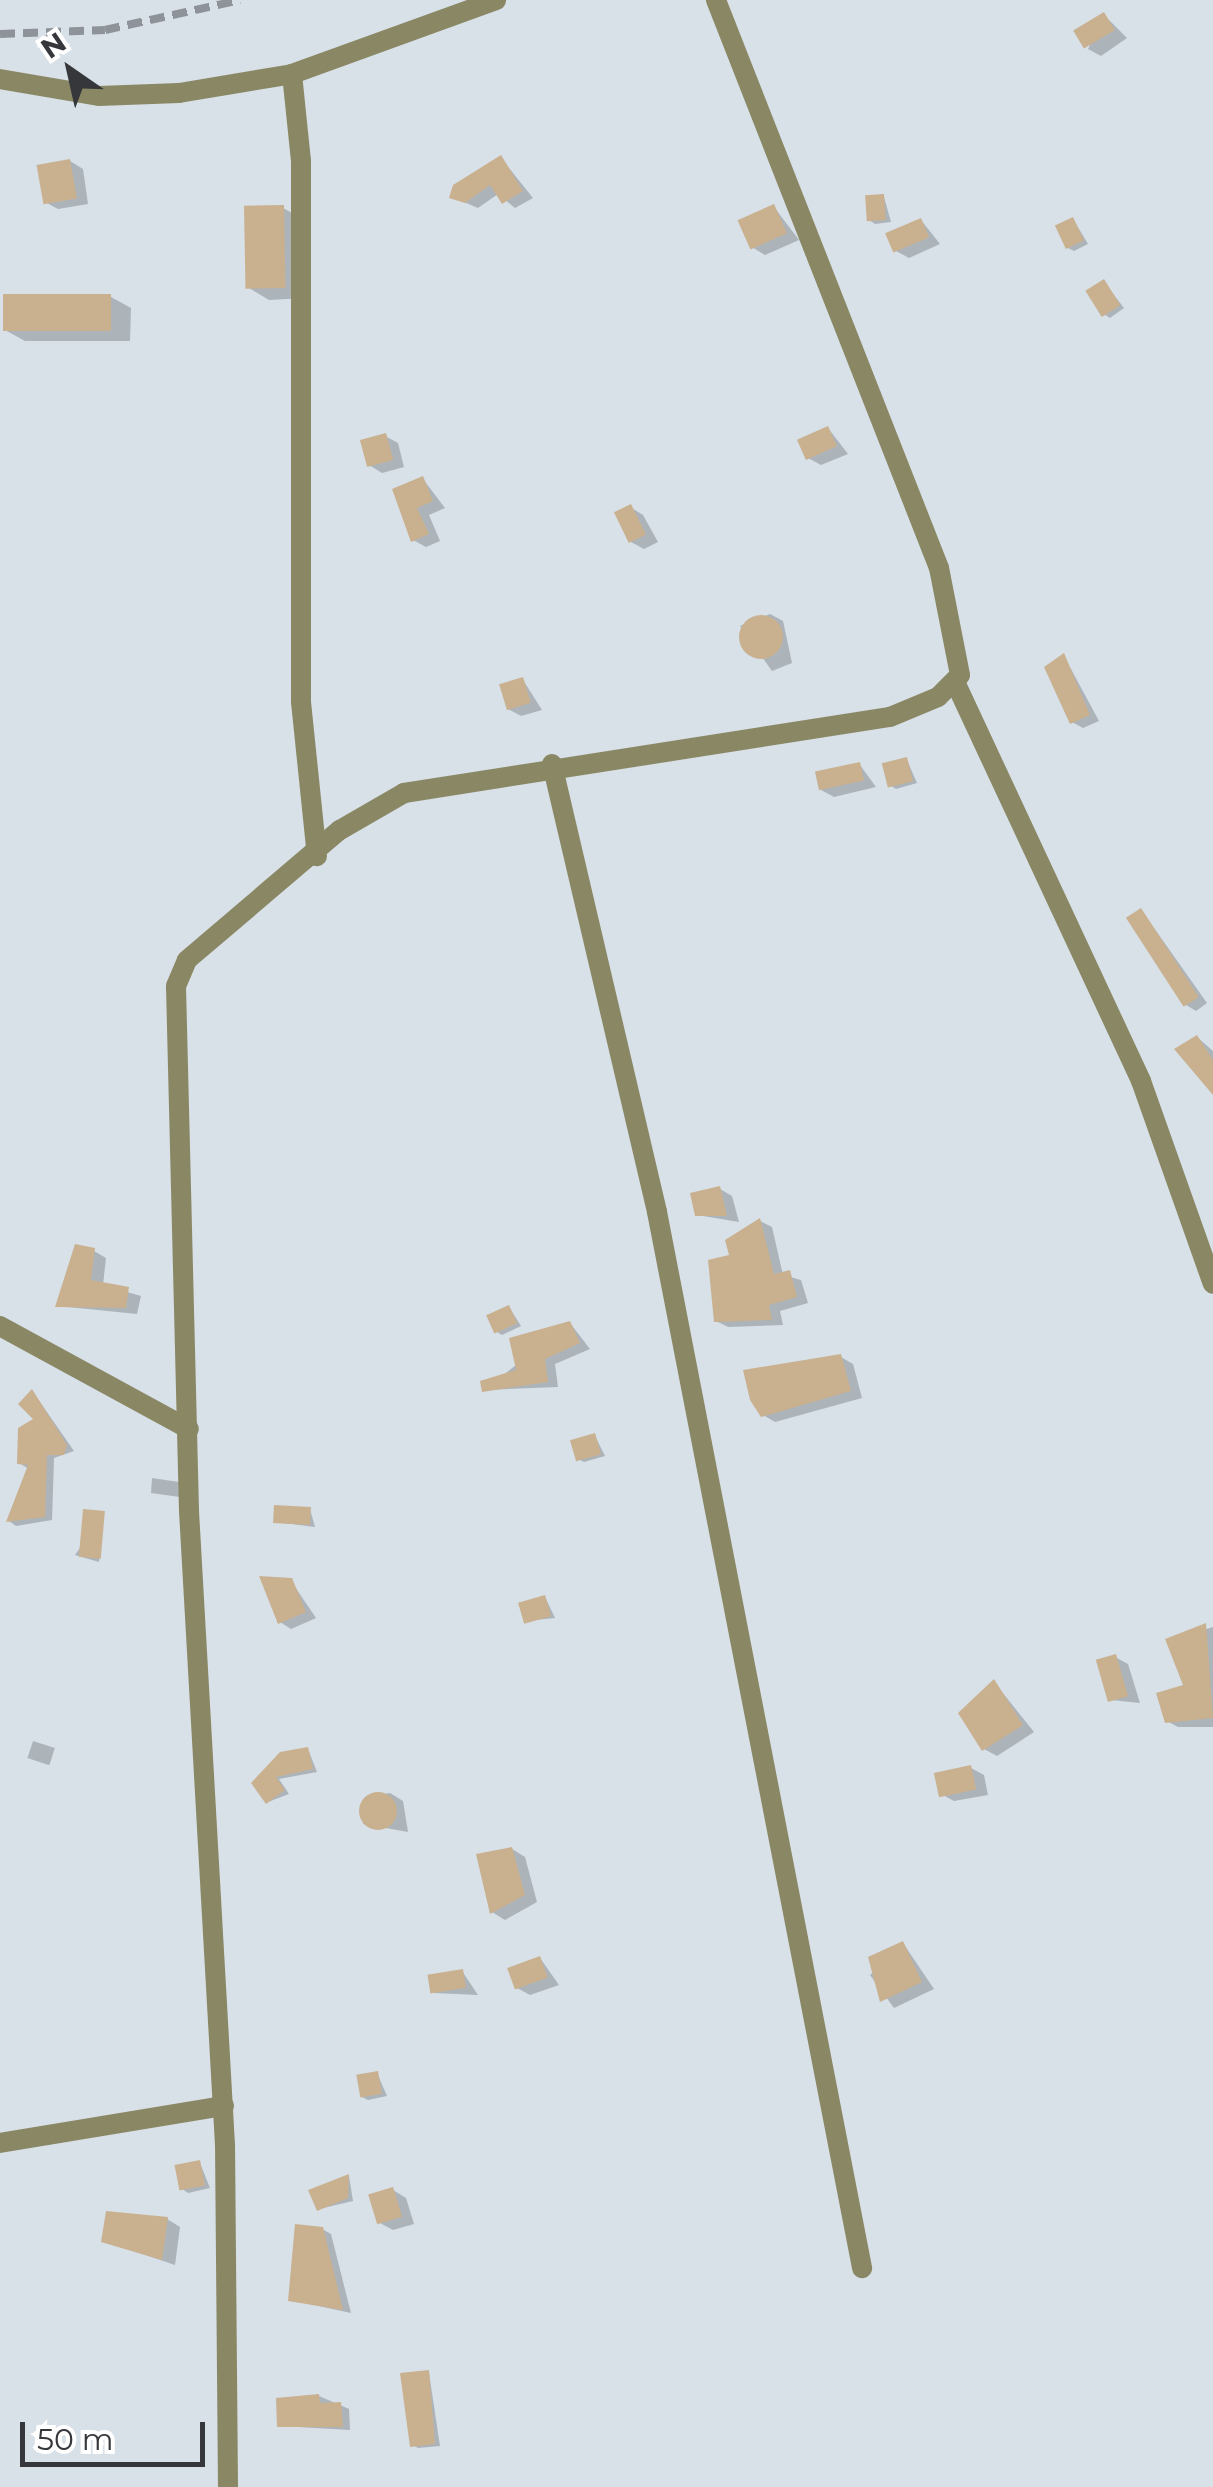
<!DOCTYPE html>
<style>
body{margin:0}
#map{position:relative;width:1213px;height:2487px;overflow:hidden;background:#d8e0e8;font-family:Montserrat,sans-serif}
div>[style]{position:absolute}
.shadow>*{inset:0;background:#0003;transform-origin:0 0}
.building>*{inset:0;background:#c9b190;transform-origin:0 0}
.round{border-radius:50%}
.minor>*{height:20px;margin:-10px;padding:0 10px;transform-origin:10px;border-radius:10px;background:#8a8864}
.rail>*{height:8px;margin-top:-4px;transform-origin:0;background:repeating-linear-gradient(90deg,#8d9399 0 15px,transparent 0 23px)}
span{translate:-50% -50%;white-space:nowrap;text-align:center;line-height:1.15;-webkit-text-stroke:8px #fff;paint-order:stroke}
.north{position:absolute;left:20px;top:20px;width:100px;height:100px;-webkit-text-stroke:8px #fff;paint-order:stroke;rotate:326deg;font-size:28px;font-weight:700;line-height:40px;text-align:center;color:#35373b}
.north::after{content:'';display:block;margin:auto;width:35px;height:45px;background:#35373b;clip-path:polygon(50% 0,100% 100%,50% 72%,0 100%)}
.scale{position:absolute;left:20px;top:2422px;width:185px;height:45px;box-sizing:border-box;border:5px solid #35373b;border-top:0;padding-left:12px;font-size:30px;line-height:35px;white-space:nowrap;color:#35373b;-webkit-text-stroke:8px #fff;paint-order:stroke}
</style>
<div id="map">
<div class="shadow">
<div style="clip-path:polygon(1104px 15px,1127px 38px,1101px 56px,1088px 49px)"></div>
<div style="clip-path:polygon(501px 158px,533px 198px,515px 208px,498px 194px,478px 208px,452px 197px)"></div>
<div style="clip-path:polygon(70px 161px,83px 169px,88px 204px,58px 209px,45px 202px)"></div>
<div style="clip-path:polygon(884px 197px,891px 222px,875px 224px,869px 220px)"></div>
<div style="clip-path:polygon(774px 207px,799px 240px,765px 255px,752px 247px)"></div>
<div style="clip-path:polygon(283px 208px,303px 219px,305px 298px,269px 300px,249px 288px)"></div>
<div style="clip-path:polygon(1073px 219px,1088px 244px,1074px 251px,1068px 248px)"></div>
<div style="clip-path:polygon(921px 220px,940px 244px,909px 258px,896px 251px)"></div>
<div style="clip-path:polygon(1104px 282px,1124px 308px,1110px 318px,1104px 314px)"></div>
<div style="clip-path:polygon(111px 297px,131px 308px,130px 341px,25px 341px,5px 330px)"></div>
<div style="clip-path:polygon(828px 428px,848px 454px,821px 465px,808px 458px)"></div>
<div style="clip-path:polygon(385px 436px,398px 443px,404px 467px,382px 473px,369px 465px)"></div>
<div style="clip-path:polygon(423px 479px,445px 508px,429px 515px,440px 541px,426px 547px,413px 540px,395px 491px)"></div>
<div style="clip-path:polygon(630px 507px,643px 515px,658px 542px,644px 549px,631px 542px)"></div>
<div style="clip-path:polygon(770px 614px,783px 621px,792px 663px,772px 671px,740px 626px)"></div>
<div style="clip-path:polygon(1064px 656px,1099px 721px,1083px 728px,1072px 722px)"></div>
<div style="clip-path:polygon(523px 680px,542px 710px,521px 716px,508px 709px)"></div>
<div style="clip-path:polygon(907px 760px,917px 783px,896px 789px,890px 785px)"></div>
<div style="clip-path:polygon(860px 765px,876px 787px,834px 797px,821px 790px)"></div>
<div style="clip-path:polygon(1142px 911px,1207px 1003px,1196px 1011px,1186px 1005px)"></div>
<div style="clip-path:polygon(1197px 1037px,1213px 1051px,1213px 1088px)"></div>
<div style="clip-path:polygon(720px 1189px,732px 1196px,739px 1222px,697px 1215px)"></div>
<div style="clip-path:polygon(760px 1221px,772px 1227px,783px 1275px,801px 1280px,808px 1303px,780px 1311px,783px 1325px,728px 1327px,716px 1321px)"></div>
<div style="clip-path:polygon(94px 1251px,106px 1258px,103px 1285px,141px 1296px,137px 1314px,58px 1306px)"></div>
<div style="clip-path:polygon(509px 1307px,521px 1326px,502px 1335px,497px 1332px)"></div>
<div style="clip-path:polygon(570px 1323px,590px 1349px,555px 1364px,558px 1387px,484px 1390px)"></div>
<div style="clip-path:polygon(841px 1357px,853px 1364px,862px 1398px,775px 1422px,763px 1415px)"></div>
<div style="clip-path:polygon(33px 1392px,74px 1451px,54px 1458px,52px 1520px,16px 1526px,9px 1521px,29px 1469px,19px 1463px,37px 1420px)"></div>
<div style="clip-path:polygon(595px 1436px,605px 1456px,584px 1462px,578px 1459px)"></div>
<div style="clip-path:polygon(152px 1478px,179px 1482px,180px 1497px,151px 1493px)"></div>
<div style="clip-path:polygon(310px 1509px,315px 1527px,276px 1522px)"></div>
<div style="clip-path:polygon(104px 1514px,99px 1562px,75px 1555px)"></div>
<div style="clip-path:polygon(291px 1581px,316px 1618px,291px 1629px,280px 1622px)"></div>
<div style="clip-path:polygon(545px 1597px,555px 1618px,526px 1621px)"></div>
<div style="clip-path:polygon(1213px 1627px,1213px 1727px,1178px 1727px,1167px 1721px,1186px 1686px,1168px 1641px)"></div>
<div style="clip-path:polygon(1115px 1657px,1128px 1664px,1140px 1703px,1111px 1700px)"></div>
<div style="clip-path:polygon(994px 1682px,1034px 1732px,997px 1756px,984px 1749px)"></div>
<div style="left:33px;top:1741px;width:23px;height:18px;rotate:18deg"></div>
<div style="clip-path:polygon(308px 1749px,317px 1772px,279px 1779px,289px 1794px,268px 1802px,254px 1783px)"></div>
<div style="clip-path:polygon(971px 1768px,984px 1775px,988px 1795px,954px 1801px,941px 1794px)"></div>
<div style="clip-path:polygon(390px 1793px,403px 1801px,408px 1832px,363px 1824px,365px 1797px)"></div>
<div style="clip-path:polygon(512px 1849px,525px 1857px,537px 1902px,505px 1920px,492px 1912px)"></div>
<div style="clip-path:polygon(903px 1943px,934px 1989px,894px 2008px,870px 1975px)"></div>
<div style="clip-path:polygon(540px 1958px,559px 1985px,530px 1995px,517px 1988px)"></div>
<div style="clip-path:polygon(462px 1971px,478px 1995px,434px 1993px)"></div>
<div style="clip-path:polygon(377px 2073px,387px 2096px,368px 2100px,362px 2097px)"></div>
<div style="clip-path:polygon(200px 2163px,210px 2188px,188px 2193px,182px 2189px)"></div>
<div style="clip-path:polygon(349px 2176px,353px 2201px,319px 2209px)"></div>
<div style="clip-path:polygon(393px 2190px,406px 2198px,414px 2224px,393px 2230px,380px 2223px)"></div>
<div style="clip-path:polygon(167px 2219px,180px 2227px,175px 2265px,104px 2241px)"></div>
<div style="clip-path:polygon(322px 2229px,331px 2234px,351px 2313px,291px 2300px)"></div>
<div style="clip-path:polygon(429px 2373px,440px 2446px,418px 2448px,413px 2445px)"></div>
<div style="clip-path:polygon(319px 2396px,349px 2409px,350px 2430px,280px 2426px)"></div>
</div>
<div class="building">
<div style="left:1104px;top:12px;width:21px;height:36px;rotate:59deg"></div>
<div style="clip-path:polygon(501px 155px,523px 191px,502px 204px,490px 185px,465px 203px,449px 198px,453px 185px)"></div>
<div style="left:70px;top:159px;width:40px;height:34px;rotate:80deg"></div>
<div style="left:884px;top:194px;width:26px;height:19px;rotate:86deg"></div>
<div style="left:774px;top:204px;width:32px;height:40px;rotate:66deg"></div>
<div style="left:284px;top:205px;width:83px;height:40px;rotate:89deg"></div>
<div style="left:1073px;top:217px;width:26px;height:20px;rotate:65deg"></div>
<div style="left:921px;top:218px;width:21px;height:39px;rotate:67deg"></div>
<div style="left:1104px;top:279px;width:31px;height:22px;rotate:58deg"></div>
<div style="left:3px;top:294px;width:108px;height:37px"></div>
<div style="left:828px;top:426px;width:22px;height:34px;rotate:66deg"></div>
<div style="left:386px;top:433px;width:28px;height:27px;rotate:75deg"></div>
<div style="clip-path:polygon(423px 476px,433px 501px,417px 508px,429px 534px,411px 542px,392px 489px)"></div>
<div style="left:631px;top:504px;width:34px;height:19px;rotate:64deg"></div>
<div class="round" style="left:739px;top:615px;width:44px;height:44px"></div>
<div style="clip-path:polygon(1064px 653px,1090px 715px,1070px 724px,1044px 667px)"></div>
<div style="left:523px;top:677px;width:27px;height:25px;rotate:73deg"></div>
<div style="left:907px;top:757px;width:25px;height:26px;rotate:76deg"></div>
<div style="left:860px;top:762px;width:19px;height:46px;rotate:78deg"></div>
<div style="left:1141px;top:908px;width:106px;height:18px;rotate:57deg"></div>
<div style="clip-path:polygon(1197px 1035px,1213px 1060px,1213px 1095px,1174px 1049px)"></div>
<div style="clip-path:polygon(720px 1186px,727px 1216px,695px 1216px,690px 1193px)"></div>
<div style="clip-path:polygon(760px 1218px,774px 1274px,790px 1270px,797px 1297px,769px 1305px,772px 1320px,714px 1322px,708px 1260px,729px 1255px,725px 1240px)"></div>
<div style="clip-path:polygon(75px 1244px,95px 1248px,91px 1280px,129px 1287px,126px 1308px,55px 1307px)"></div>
<div style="left:509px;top:1305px;width:20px;height:25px;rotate:66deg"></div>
<div style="clip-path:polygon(570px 1321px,580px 1343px,545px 1359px,548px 1382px,482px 1392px,480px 1381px,516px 1370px,509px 1338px)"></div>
<div style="clip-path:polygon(841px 1354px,851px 1391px,761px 1417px,750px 1400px,743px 1370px)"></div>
<div style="clip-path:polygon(32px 1389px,67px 1445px,64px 1455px,47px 1455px,45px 1517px,6px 1522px,28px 1465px,17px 1464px,18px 1428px,33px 1419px,18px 1404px)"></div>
<div style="left:595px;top:1433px;width:22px;height:26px;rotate:74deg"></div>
<div style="left:274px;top:1505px;width:37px;height:18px;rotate:3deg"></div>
<div style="left:83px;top:1509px;width:22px;height:48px;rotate:5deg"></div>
<div style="clip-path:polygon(259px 1576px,292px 1578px,306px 1612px,278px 1624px)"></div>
<div style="left:545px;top:1595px;width:22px;height:28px;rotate:74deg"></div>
<div style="clip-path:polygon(1206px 1623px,1213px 1718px,1165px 1723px,1156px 1693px,1183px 1685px,1165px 1639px)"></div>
<div style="left:1116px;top:1654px;width:44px;height:21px;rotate:74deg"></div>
<div style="clip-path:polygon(994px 1679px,1023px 1725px,982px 1751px,958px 1713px)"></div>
<div style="clip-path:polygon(308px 1747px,313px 1769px,276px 1777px,285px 1790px,266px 1804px,251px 1783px,280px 1752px)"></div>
<div style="left:971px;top:1765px;width:25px;height:38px;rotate:78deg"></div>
<div class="round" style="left:359px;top:1792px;width:38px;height:38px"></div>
<div style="clip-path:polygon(512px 1847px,525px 1895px,490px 1914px,476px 1854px)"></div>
<div style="clip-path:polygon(903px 1941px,922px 1982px,880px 2002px,868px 1957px)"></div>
<div style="left:540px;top:1956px;width:23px;height:35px;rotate:70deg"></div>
<div style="left:463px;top:1969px;width:19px;height:36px;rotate:81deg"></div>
<div style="left:378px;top:2071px;width:23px;height:22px;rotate:80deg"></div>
<div style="left:200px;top:2160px;width:26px;height:26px;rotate:79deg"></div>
<div style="clip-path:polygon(349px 2174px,348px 2198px,317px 2211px,308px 2190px)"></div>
<div style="left:393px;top:2187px;width:31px;height:26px;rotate:73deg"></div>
<div style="clip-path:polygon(106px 2211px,168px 2217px,162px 2260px,101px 2242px)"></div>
<div style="clip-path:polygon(295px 2224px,323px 2227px,343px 2310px,288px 2301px)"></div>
<div style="clip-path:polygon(429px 2370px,435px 2444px,410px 2447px,400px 2373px)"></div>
<div style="clip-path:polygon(319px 2394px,320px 2403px,341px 2402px,343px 2427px,277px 2427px,276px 2398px)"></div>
</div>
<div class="minor">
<div style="left:292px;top:74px;width:87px;rotate:84.1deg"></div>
<div style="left:301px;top:161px;width:541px;rotate:90deg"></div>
<div style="left:301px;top:702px;width:155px;rotate:84.1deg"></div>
<div style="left:0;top:79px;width:100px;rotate:9.7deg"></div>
<div style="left:99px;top:96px;width:80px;rotate:-2.1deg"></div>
<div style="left:179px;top:93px;width:115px;rotate:-9.5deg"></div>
<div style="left:292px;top:74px;width:217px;rotate:-19.9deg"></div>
<div style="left:956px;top:684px;width:438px;rotate:65deg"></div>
<div style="left:1141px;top:1081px;width:215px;rotate:70.5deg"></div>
<div style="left:552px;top:764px;width:460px;rotate:76.8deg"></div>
<div style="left:657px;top:1212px;width:1076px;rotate:79.01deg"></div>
<div style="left:0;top:1326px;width:215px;rotate:28.6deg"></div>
<div style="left:0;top:2143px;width:227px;rotate:-9.4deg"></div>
<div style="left:228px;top:2487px;width:342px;rotate:-90.5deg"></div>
<div style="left:225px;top:2145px;width:635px;rotate:-93.25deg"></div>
<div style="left:189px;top:1511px;width:525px;rotate:-91.42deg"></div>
<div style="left:176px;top:986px;width:28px;rotate:-67deg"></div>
<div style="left:187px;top:960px;width:201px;rotate:-40.4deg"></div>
<div style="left:340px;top:830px;width:74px;rotate:-30deg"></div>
<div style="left:404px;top:793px;width:492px;rotate:-8.9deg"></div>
<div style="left:890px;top:717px;width:52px;rotate:-22.6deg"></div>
<div style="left:938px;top:697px;width:31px;rotate:-45deg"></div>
<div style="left:960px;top:675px;width:109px;rotate:-101.1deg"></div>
<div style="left:939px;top:568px;width:610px;rotate:-111.44deg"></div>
</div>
<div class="rail">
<div style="left:0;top:34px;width:105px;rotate:-2.2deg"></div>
<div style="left:105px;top:30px;width:138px;rotate:-12.5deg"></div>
</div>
<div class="north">N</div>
<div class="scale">50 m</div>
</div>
